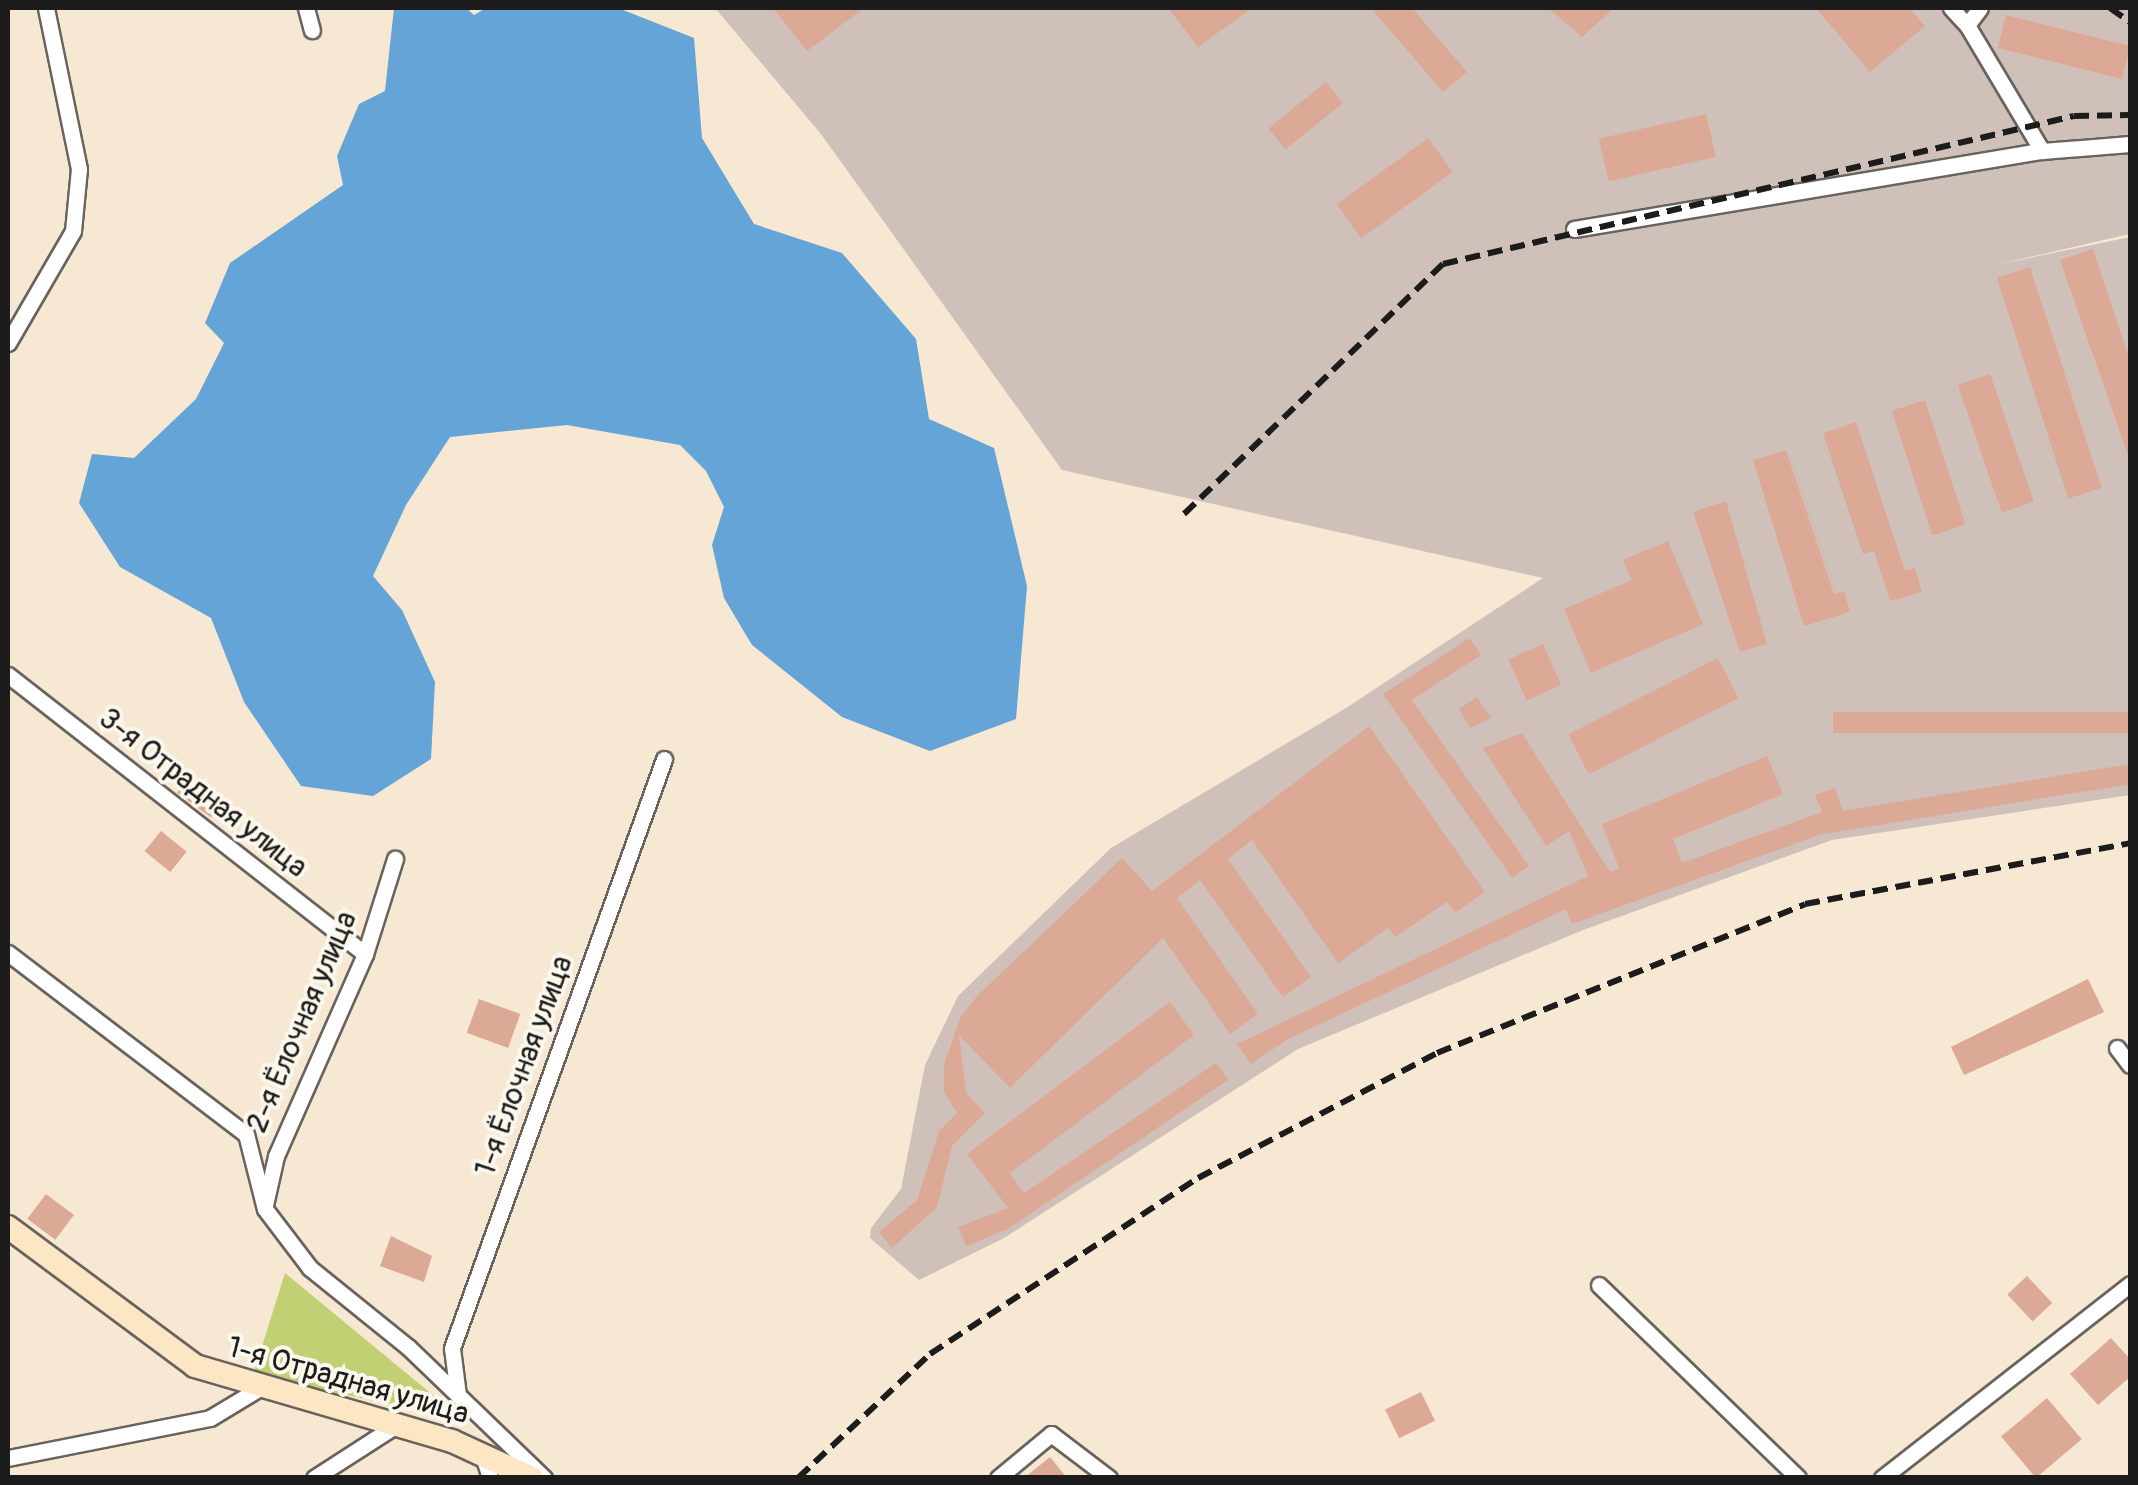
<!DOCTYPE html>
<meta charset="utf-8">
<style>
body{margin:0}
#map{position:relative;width:2138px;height:1485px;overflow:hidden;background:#f6e8d2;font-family:Pangolin,sans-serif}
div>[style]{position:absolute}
.industrial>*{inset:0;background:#cfc0ba}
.green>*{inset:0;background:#c1d073}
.water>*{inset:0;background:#64a4d7}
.building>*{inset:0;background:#dda997;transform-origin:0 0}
.roads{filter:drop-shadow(2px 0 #68635c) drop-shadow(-2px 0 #68635c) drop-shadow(0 2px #68635c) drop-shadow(0 -2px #68635c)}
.minor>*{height:15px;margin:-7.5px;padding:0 7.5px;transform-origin:7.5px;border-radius:7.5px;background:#fff}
.secondary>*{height:22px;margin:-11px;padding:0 11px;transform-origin:11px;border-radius:11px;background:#fce6c4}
.rail>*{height:6px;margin-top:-3px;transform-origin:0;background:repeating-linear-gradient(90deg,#1c1c1c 0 15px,transparent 0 23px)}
span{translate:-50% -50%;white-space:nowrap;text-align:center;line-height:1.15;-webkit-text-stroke:8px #fbf7ec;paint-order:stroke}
.street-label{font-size:30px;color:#1c1c1c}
.frame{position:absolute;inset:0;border:10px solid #1c1c1c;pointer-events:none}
</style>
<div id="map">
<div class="industrial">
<div style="clip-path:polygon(715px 8px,2130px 8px,2130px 234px,1995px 265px,2130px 237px,2130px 795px,1832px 840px,1583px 930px,1298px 1049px,1004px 1238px,919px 1280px,870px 1238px,871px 1228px,901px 1189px,925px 1065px,958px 996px,1111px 848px,1346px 708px,1543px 578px,1062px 470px,821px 134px)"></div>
</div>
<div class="green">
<div style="clip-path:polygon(285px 1273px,446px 1406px,426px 1412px,253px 1375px)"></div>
</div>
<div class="water">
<div style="clip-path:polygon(394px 8px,466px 8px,474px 15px,486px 8px,618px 8px,694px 38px,702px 138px,754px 224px,842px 253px,916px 339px,929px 419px,994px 448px,1027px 586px,1016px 719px,930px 751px,842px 717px,752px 645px,724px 598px,712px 545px,724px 507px,706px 471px,680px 445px,567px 425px,450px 437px,406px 505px,373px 576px,402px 610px,435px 682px,431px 759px,373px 796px,301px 786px,244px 702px,211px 618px,120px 567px,79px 503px,92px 454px,134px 458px,196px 399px,224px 343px,205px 323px,230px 263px,343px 185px,337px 156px,359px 104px,385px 91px)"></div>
</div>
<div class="building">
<div style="clip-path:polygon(773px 8px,864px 8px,807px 51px)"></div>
<div style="clip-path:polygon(1168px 8px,1252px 8px,1198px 47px)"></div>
<div style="clip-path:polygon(1371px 8px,1412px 8px,1467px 72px,1443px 92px)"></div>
<div style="clip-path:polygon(1548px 8px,1614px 8px,1582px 37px)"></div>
<div style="clip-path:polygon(1816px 8px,1909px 8px,1925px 26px,1870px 72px)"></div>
<div style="left:2006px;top:15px;width:128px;height:34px;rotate:14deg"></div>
<div style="left:1326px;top:82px;width:27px;height:74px;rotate:51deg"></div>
<div style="left:1706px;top:114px;width:44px;height:110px;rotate:77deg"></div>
<div style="left:1428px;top:138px;width:42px;height:113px;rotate:54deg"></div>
<div style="clip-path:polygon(2093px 249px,2130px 361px,2130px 461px,2060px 260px)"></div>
<div style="left:2030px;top:267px;width:232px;height:35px;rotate:72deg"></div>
<div style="left:1990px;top:374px;width:135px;height:34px;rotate:71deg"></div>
<div style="left:1925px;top:400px;width:131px;height:35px;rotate:72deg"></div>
<div style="clip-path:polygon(1856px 422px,1905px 571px,1915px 568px,1922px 592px,1890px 601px,1874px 551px,1863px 554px,1823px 433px)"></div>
<div style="clip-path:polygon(1786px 450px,1834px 594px,1844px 591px,1850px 612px,1804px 626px,1753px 460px)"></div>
<div style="clip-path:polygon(1726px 501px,1767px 644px,1740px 652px,1693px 512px)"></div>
<div style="clip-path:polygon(1668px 541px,1703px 624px,1591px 673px,1564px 609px,1632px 580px,1623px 560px)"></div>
<div style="clip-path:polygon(1470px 638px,1481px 655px,1412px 700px,1529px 866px,1512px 878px,1383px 694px)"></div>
<div style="left:1543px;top:644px;width:45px;height:38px;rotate:66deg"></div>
<div style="left:1718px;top:658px;width:45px;height:168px;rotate:63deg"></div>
<div style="clip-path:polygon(1477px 697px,1491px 718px,1470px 728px,1459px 709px)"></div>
<div style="left:2130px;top:712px;width:21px;height:297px;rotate:90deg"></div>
<div style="clip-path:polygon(1369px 726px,1485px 892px,1455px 913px,1447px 902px,1395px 937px,1388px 928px,1338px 963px,1252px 840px,1228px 859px,1311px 977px,1283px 997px,1200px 880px,1177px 898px,1258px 1014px,1230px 1034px,1163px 938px,1010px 1088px,959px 1035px,966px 1093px,985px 1113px,952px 1146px,937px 1207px,892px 1248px,879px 1232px,917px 1200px,939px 1131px,957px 1113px,944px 1092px,944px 1065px,960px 1018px,977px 996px,1122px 858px,1152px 891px)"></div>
<div style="clip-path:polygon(1522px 733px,1610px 872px,1619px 868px,1602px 824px,1767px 756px,1783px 794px,1673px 839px,1682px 863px,1822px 812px,1815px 795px,1835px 788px,1843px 811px,2130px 764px,2130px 784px,1819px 835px,1572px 924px,1566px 909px,1290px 1038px,1251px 1064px,1237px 1044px,1588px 876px,1569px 831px,1546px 846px,1483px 748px)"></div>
<div style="left:190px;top:775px;width:42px;height:22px;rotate:36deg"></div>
<div style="left:161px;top:831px;width:33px;height:26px;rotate:39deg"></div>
<div style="clip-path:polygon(2088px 979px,2104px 1012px,1964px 1075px,1951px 1047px)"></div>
<div style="left:479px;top:999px;width:44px;height:36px;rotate:20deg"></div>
<div style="clip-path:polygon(1170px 1002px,1194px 1035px,1010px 1173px,1024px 1193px,1216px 1063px,1228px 1080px,1008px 1229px,966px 1246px,958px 1227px,1008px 1208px,967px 1154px)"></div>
<div style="left:46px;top:1194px;width:35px;height:31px;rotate:37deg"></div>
<div style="clip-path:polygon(391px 1236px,432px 1256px,424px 1282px,380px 1266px)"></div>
<div style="left:2027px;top:1276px;width:37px;height:27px;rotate:47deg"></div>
<div style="clip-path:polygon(2111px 1338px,2130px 1359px,2130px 1377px,2098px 1405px,2070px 1374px)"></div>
<div style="left:1421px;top:1392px;width:32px;height:40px;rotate:64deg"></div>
<div style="left:2047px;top:1398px;width:54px;height:60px;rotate:50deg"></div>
<div style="clip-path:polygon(1050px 1457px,1067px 1478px,1024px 1478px)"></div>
</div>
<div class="roads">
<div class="minor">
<div style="left:306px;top:8px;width:23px;rotate:75deg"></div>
<div style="left:1951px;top:8px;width:23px;rotate:47deg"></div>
<div style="left:1980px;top:8px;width:21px;rotate:127deg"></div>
<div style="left:1967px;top:25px;width:147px;rotate:59.2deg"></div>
<div style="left:1574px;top:229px;width:474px;rotate:-9.5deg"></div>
<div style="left:2042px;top:151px;width:88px;rotate:-4.5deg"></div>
<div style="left:8px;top:343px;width:129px;rotate:-59.9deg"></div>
<div style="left:73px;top:231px;width:62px;rotate:-84.5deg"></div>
<div style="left:79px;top:169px;width:164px;rotate:-101.6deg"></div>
<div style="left:8px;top:675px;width:453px;rotate:38deg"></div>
<div style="left:8px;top:953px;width:299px;rotate:37.3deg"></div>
<div style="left:246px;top:1134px;width:77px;rotate:75.8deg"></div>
<div style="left:265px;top:1209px;width:74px;rotate:52.7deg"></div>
<div style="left:310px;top:1268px;width:126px;rotate:38.9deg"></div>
<div style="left:408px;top:1347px;width:189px;rotate:43.9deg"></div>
<div style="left:2117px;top:1048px;width:21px;rotate:53deg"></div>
<div style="left:265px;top:1205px;width:50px;rotate:-77.3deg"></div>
<div style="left:276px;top:1156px;width:221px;rotate:-66.2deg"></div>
<div style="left:365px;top:954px;width:100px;rotate:-72.5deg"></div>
<div style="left:1599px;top:1285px;width:277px;rotate:44.1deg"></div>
<div style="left:458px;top:1395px;width:47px;rotate:-97.3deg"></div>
<div style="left:452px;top:1348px;width:626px;rotate:-70.2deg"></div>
<div style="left:482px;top:1453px;width:26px;rotate:72deg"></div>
<div style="left:8px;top:1458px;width:206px;rotate:-11.2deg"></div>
<div style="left:210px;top:1418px;width:56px;rotate:-31.1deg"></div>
<div style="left:314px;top:1478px;width:94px;rotate:-32.8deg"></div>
<div style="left:998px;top:1478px;width:69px;rotate:-39.7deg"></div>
<div style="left:1051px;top:1434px;width:73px;rotate:37.2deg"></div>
<div style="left:1882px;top:1478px;width:315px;rotate:-38deg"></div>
</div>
<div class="secondary">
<div style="left:8px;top:1227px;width:233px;rotate:36.6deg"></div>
<div style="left:195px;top:1366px;width:268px;rotate:16.3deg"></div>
<div style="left:452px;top:1441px;width:88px;rotate:24.8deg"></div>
</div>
</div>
<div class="rail">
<div style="left:2110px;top:8px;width:24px;rotate:35deg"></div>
<div style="left:1184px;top:514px;width:360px;rotate:-44deg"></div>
<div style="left:1443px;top:264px;width:648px;rotate:-13.2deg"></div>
<div style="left:2074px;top:116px;width:56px;rotate:-1deg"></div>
<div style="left:798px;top:1478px;width:181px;rotate:-43.2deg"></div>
<div style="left:930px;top:1354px;width:321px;rotate:-33.3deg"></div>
<div style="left:1198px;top:1178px;width:270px;rotate:-27.6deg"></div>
<div style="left:1437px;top:1053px;width:397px;rotate:-22deg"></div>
<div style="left:1805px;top:904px;width:331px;rotate:-10.6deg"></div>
</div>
<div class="street-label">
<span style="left:203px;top:793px;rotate:38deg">3-я Отрадная улица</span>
<span style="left:302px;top:1022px;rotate:-67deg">2-я Ёлочная улица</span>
<span style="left:524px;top:1066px;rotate:-70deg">1-я Ёлочная улица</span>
<span style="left:348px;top:1381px;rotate:16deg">1-я Отрадная улица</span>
</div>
<div class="frame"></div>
</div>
